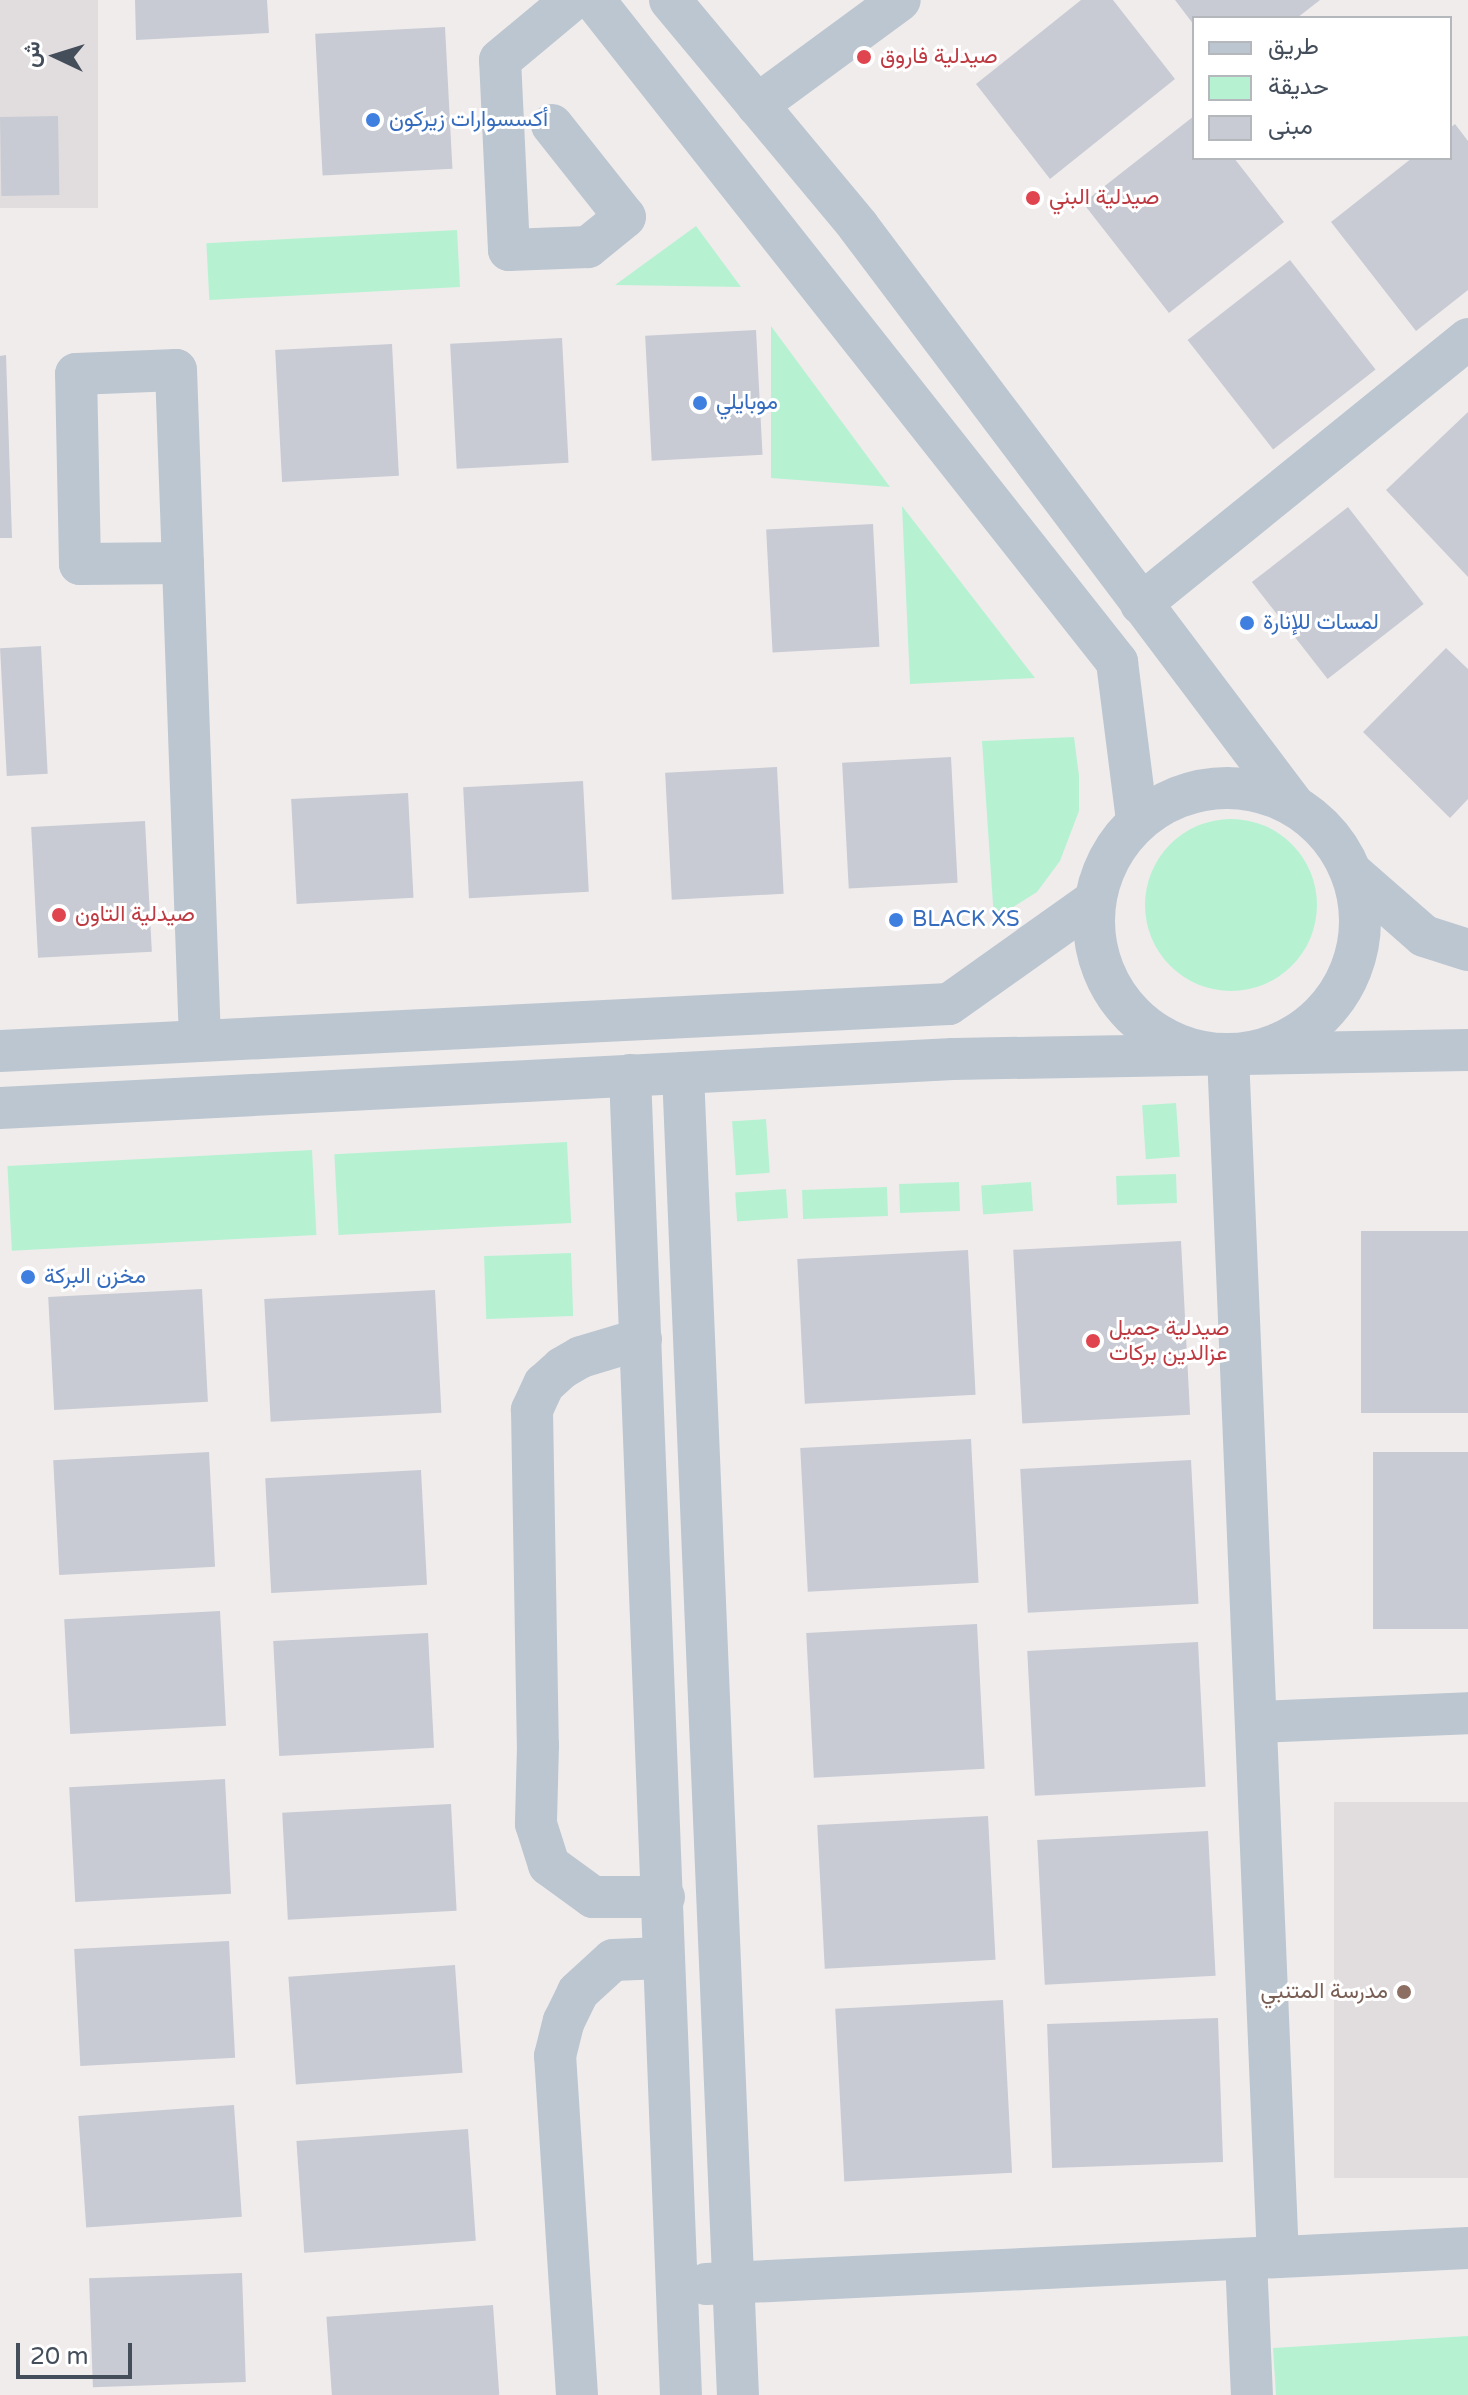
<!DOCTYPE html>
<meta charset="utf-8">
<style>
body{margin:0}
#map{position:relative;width:1468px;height:2395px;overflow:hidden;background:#f0ecec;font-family:"Varela Round",Vazirmatn,sans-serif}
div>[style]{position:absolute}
.education>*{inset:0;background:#e1ddde;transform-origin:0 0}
.green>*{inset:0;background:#b6f2d2;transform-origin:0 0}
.round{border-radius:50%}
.building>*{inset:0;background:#c8cbd3;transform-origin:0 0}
.minor>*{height:42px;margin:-21px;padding:0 21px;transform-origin:21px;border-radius:21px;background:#bcc6d0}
.minor>.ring{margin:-21px;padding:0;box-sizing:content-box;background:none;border:42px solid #bcc6d0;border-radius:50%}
.dots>*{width:22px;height:22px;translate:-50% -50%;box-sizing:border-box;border:4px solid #fff;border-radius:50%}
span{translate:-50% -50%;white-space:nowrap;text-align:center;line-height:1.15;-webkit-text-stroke:6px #fff;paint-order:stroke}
.health-label{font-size:22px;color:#be3a42}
.left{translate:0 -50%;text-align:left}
.shop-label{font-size:22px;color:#366cbe}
.education-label{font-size:22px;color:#785e54}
.right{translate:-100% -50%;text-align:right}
.legend{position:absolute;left:1192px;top:16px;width:260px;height:144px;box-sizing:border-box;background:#fff;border:2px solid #b4b8bd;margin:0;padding:10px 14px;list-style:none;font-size:24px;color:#444e5b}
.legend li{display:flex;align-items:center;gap:16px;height:40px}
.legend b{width:40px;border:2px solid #b4b8bd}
.north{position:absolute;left:16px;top:16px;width:80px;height:80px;-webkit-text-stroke:6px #fff;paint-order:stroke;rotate:274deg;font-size:22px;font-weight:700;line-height:32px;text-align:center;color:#444e5b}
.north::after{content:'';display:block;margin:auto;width:28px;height:36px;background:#444e5b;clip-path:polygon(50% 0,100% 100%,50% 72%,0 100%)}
.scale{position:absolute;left:16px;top:2343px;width:116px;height:36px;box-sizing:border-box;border:4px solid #444e5b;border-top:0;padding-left:10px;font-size:24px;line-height:28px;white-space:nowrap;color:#444e5b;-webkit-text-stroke:6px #fff;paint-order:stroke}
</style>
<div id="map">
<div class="education">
<div style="left:0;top:0;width:98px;height:208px"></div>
<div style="left:1468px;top:1802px;width:376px;height:134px;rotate:90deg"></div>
</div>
<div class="green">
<div style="clip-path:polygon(696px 226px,741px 287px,615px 285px)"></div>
<div style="left:457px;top:230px;width:57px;height:251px;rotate:87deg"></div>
<div style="clip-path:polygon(771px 326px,890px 487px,771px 478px)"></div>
<div style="clip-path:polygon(902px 506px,1035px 678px,910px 684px)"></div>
<div style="clip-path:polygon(1074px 737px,1079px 776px,1079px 811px,1060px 861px,1037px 892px,994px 919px,982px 741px)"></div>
<div class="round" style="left:1145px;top:819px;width:172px;height:172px"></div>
<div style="left:1176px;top:1103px;width:54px;height:34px;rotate:86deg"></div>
<div style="left:766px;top:1119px;width:54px;height:34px;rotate:86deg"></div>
<div style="left:567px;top:1142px;width:81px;height:233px;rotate:87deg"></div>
<div style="left:312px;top:1150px;width:85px;height:305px;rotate:87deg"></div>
<div style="left:1176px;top:1174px;width:29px;height:60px;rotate:88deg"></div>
<div style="left:959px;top:1182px;width:29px;height:60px;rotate:88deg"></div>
<div style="left:1031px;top:1182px;width:29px;height:50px;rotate:86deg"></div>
<div style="left:887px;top:1187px;width:29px;height:85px;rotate:88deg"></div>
<div style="left:786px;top:1189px;width:29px;height:51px;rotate:86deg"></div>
<div style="left:571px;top:1253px;width:63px;height:87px;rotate:88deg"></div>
<div style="clip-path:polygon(1468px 2336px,1468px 2395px,1276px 2395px,1273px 2348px)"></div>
</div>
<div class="building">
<div style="clip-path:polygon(135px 0,267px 0,269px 33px,136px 40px)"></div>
<div style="clip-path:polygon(1081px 0,1113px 0,1175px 79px,1050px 179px,976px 84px)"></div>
<div style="clip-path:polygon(1175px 0,1320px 0,1297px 18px,1194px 18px,1194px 25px)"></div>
<div style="left:445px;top:27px;width:142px;height:130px;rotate:87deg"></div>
<div style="left:58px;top:116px;width:79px;height:58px;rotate:89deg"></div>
<div style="clip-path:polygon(1194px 116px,1194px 158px,1234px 158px,1284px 222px,1169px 313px,1083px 203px)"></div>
<div style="clip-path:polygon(1455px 124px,1468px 141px,1468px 290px,1416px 331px,1331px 222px,1412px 158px,1450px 158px,1450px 128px)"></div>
<div style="left:1290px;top:260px;width:139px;height:130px;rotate:52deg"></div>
<div style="left:756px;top:330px;width:125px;height:111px;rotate:87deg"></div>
<div style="left:562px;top:338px;width:125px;height:112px;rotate:87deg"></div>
<div style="left:392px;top:344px;width:132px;height:117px;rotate:87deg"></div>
<div style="clip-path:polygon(6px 355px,12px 538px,0 538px,0 356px)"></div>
<div style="clip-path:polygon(1468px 412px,1468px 577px,1386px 490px)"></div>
<div style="left:1348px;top:507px;width:123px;height:122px;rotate:52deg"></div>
<div style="left:873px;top:524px;width:123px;height:107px;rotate:87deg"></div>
<div style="left:41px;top:646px;width:128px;height:41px;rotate:87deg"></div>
<div style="clip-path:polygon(1446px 648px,1468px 669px,1468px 799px,1450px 818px,1363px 732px)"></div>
<div style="left:951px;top:757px;width:126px;height:109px;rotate:87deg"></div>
<div style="left:777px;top:767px;width:127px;height:112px;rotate:87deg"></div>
<div style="left:583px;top:781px;width:111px;height:120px;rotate:87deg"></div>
<div style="left:408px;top:793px;width:105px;height:117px;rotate:87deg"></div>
<div style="left:145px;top:821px;width:131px;height:114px;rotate:87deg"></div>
<div style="left:1468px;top:1231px;width:182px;height:107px;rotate:90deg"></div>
<div style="left:1181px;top:1241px;width:174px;height:168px;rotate:87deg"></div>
<div style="left:968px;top:1250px;width:145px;height:171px;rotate:87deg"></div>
<div style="left:202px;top:1289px;width:113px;height:154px;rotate:87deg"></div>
<div style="left:435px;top:1290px;width:123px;height:171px;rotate:87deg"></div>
<div style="left:971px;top:1439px;width:144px;height:171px;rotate:87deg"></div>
<div style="left:209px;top:1452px;width:115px;height:156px;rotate:87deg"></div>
<div style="left:1468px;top:1452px;width:177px;height:95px;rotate:90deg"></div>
<div style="left:1191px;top:1460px;width:144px;height:171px;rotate:87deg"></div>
<div style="left:421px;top:1470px;width:115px;height:156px;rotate:87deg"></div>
<div style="left:220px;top:1611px;width:115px;height:156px;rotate:87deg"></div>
<div style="left:977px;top:1624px;width:145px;height:171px;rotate:87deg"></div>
<div style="left:428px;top:1633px;width:115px;height:155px;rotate:87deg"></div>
<div style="left:1198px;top:1642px;width:145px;height:171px;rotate:87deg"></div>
<div style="left:225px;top:1779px;width:115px;height:156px;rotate:87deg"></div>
<div style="left:451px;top:1804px;width:107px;height:169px;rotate:87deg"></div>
<div style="left:988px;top:1816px;width:144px;height:171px;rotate:87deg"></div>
<div style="left:1208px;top:1831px;width:145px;height:171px;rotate:87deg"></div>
<div style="left:229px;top:1941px;width:117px;height:155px;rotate:87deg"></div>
<div style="left:455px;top:1965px;width:108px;height:167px;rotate:86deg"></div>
<div style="left:1003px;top:2000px;width:173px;height:168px;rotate:87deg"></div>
<div style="left:1218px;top:2018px;width:144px;height:171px;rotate:88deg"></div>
<div style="left:234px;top:2105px;width:112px;height:156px;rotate:86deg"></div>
<div style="left:468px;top:2129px;width:112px;height:172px;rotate:86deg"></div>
<div style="left:242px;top:2273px;width:109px;height:153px;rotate:88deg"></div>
<div style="left:493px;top:2305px;width:90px;height:167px;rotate:86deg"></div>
</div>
<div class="minor">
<div style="left:594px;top:0;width:844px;rotate:51.69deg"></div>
<div style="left:1117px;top:662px;width:160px;rotate:82.8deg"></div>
<div style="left:670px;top:0;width:294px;rotate:50.2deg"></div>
<div style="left:858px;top:226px;width:723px;rotate:53.04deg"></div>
<div style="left:757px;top:105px;width:177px;rotate:-36.3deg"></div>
<div style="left:552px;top:125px;width:117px;rotate:51.6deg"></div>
<div style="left:625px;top:217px;width:48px;rotate:141deg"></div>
<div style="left:588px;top:247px;width:79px;rotate:177.8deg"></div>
<div style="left:509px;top:250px;width:190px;rotate:-92.7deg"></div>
<div style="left:500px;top:60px;width:94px;rotate:-39.8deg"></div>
<div style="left:183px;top:563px;width:103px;rotate:179.4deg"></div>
<div style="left:80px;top:564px;width:190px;rotate:-91.2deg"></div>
<div style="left:76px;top:374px;width:100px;rotate:-2.3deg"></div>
<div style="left:176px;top:370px;width:671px;rotate:87.95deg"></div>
<div style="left:1141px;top:604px;width:421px;rotate:-39deg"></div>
<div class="ring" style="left:1094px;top:788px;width:224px;height:224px"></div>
<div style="left:1351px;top:872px;width:97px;rotate:41.2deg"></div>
<div style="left:1424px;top:936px;width:46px;rotate:17.7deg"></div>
<div style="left:0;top:1051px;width:950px;rotate:-2.84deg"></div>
<div style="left:949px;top:1004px;width:178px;rotate:-35.4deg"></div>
<div style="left:1228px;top:1055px;width:1203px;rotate:87.62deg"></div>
<div style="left:683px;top:1073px;width:1323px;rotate:87.62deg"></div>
<div style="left:630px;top:1075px;width:1321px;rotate:87.79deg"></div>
<div style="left:0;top:1108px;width:954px;rotate:-2.94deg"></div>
<div style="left:953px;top:1059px;width:515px;rotate:-1deg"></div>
<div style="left:641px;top:1339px;width:63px;rotate:163.3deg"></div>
<div style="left:581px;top:1357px;width:22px;rotate:150deg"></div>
<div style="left:562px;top:1368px;width:24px;rotate:138deg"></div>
<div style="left:544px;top:1384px;width:29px;rotate:115deg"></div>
<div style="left:532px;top:1410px;width:335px;rotate:89deg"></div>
<div style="left:538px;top:1745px;width:79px;rotate:91.5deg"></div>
<div style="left:536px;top:1824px;width:43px;rotate:72.4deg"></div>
<div style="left:549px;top:1865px;width:54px;rotate:36deg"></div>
<div style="left:593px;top:1897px;width:71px"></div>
<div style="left:1256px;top:1722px;width:212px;rotate:-2.4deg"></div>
<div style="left:1246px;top:2259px;width:136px;rotate:87.5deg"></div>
<div style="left:706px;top:2284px;width:763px;rotate:-2.7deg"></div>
<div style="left:577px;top:2395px;width:340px;rotate:-93.7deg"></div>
<div style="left:555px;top:2056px;width:36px;rotate:-76deg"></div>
<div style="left:564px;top:2021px;width:32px;rotate:-64deg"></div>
<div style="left:578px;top:1992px;width:47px;rotate:-42.4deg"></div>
<div style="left:613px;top:1960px;width:50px;rotate:-2.3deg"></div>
</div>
<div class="dots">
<div style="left:864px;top:57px;background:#e0444e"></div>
<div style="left:373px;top:120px;background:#3f7fe0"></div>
<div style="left:1033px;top:198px;background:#e0444e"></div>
<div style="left:700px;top:403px;background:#3f7fe0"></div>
<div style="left:1247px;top:623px;background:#3f7fe0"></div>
<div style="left:59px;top:915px;background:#e0444e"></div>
<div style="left:896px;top:920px;background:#3f7fe0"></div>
<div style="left:28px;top:1277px;background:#3f7fe0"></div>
<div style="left:1093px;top:1341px;background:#e0444e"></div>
<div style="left:1404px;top:1992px;background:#8d6e63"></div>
</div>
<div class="health-label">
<span class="left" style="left:880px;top:57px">صيدلية فاروق</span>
<span class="left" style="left:1049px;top:198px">صيدلية البني</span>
<span class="left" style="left:75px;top:915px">صيدلية التاون</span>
<span class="left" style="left:1109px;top:1341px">صيدلية جميل<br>عزالدين بركات</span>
</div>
<div class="shop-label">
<span class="left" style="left:389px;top:120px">أكسسوارات زيركون</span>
<span class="left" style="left:716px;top:403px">موبايلي</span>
<span class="left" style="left:1263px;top:623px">لمسات للإنارة</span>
<span class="left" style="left:912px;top:920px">BLACK XS</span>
<span class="left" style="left:44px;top:1277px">مخزن البركة</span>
</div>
<div class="education-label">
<span class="right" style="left:1388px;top:1992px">مدرسة المتنبي</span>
</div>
<ul class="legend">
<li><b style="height:10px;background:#bcc6d0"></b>طريق</li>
<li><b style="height:22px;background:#b6f2d2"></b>حديقة</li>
<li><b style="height:22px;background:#c8cbd3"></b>مبنى</li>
</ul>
<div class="north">ش</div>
<div class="scale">20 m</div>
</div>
